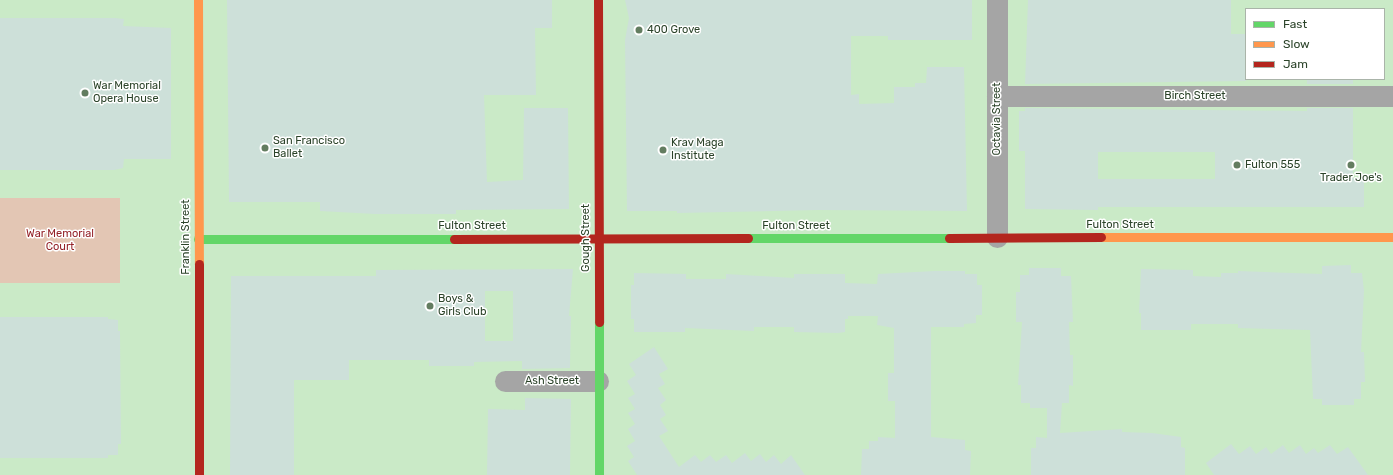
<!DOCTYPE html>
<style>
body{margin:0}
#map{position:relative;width:1393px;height:475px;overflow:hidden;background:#caeac7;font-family:Rubik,sans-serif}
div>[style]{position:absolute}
.green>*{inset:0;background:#e3c6b4;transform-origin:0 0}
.building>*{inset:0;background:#cde0d9;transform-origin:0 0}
.street>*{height:21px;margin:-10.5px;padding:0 10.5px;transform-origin:10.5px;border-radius:10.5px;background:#a5a5a5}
.fast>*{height:9px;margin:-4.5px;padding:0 4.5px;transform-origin:4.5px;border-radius:4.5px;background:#63d668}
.slow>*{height:9px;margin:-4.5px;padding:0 4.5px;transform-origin:4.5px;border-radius:4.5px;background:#ff974d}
.jam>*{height:9px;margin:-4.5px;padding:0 4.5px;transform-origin:4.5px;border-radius:4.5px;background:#b3261e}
.dots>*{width:11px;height:11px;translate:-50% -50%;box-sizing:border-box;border:2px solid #fff;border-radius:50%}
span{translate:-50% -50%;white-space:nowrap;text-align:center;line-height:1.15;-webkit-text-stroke:3px #fff;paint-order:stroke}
.poi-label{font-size:11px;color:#2b4329}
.left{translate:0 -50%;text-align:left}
.street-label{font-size:11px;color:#2b4329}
.park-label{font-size:11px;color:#942128}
.legend{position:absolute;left:1245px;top:8px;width:140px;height:72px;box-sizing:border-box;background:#fff;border:1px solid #aab4a9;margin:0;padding:5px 7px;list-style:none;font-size:12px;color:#2b4329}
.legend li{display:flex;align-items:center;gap:8px;height:20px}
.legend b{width:20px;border:1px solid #aab4a9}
</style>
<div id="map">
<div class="green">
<div style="left:0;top:198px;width:120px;height:85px"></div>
</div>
<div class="building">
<div style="clip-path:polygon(227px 0,552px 0,552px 28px,535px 28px,536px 95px,484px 95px,487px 182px,523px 180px,524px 108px,568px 108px,569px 209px,456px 210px,456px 214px,375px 214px,320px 211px,320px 202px,229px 202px)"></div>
<div style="clip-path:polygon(625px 0,972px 0,972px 40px,888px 40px,888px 36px,851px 36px,851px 95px,859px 94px,859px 104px,894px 103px,894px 87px,915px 87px,915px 83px,926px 83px,927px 67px,964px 67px,967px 211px,818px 210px,677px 213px,677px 211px,627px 211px,625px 40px,629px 18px)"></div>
<div style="clip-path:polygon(1028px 0,1231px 0,1231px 34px,1246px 34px,1246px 81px,1025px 84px)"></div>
<div style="clip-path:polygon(0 18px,115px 18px,124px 19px,123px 26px,171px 28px,171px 159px,124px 159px,123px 168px,114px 170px,0 170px)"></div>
<div style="left:1307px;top:79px;width:46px;height:5px"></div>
<div style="clip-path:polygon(evenodd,1025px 108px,1307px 111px,1307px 108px,1353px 108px,1353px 178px,1364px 178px,1364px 207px,1098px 207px,1098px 210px,1025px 209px,1025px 151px,1019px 151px,1019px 111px,1025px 111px,1025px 108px,1098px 152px,1215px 152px,1215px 179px,1098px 179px,1098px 152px)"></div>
<div style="clip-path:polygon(1351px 265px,1351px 273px,1362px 273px,1364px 291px,1361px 352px,1364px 352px,1365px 382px,1361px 382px,1361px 399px,1354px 399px,1354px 405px,1322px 405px,1322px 399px,1313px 399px,1310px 330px,1238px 328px,1238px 324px,1191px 324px,1191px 330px,1141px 330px,1141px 313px,1139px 313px,1141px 269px,1193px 270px,1193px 276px,1221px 277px,1221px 273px,1238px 273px,1238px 271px,1322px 274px,1322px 266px)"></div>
<div style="clip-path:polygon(1029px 268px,1061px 268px,1061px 276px,1071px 276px,1073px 322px,1069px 322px,1070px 355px,1073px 355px,1073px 386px,1069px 385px,1069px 403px,1062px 403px,1060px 433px,1122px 429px,1122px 432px,1152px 433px,1181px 437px,1181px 447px,1185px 448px,1185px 475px,1031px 475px,1031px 448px,1036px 448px,1036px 437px,1047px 438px,1047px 408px,1030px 408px,1030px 403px,1021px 403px,1021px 385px,1018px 385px,1022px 322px,1016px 322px,1016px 292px,1020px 292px,1020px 275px,1029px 275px)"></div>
<div style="clip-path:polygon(evenodd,573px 269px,569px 316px,571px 316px,570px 368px,522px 369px,522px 361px,474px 362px,474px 366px,429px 366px,429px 360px,349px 360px,349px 380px,294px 380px,294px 475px,230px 475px,231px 276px,376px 276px,376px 270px,573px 269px,485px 291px,513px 291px,513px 341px,485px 341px,485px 291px)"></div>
<div style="clip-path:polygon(935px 271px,965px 271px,965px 274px,977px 274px,977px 285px,982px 285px,982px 315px,976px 315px,976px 323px,964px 324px,964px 327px,931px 327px,931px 437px,965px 440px,965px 450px,971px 451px,970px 475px,861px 475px,862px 449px,869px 449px,869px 441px,878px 441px,878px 437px,895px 438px,895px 401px,888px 401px,888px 373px,894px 373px,894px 328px,877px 325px,878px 316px,848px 316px,848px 319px,845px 319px,845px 332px,838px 333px,794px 332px,794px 327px,754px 327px,754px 331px,685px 328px,685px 332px,634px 332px,634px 319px,631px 319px,631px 285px,634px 285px,634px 273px,686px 274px,686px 279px,726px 279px,726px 274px,794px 278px,794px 274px,845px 274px,845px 283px,877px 284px,878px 274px)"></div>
<div style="clip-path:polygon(0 317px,108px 317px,108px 319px,118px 320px,118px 331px,120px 331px,121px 444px,118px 444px,118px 455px,108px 455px,108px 458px,0 458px)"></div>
<div style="clip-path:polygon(654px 347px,668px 369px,659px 374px,665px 384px,658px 388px,666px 400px,660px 405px,666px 415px,660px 419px,668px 431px,659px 436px,679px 467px,695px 455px,701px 462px,710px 455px,716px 462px,726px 455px,732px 463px,745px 453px,751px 461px,760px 454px,766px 462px,774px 455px,781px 464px,791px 455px,805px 475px,637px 475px,628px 461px,634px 457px,627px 446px,635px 441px,628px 429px,635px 424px,628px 413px,635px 409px,628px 398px,635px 394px,627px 381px,636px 375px,629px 364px)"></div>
<div style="clip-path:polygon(525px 398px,571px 399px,570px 475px,487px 475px,488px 409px,525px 410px)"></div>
<div style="clip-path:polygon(1231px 444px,1239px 454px,1250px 446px,1256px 454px,1266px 447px,1271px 454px,1283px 445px,1289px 453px,1300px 445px,1306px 454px,1314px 448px,1318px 453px,1330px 445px,1337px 454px,1348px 447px,1368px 475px,1214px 475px,1206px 463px)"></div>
</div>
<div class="street">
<div style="left:997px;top:0;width:237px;rotate:90deg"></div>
<div style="left:997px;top:96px;width:396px"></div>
<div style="left:505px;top:381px;width:93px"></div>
</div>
<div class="fast">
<div style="left:748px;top:238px;width:201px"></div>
<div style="left:198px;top:239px;width:256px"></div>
<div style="left:599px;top:322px;width:153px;rotate:90deg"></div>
</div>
<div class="slow">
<div style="left:198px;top:0;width:264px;rotate:89.8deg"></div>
<div style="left:1101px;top:237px;width:292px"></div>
</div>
<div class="jam">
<div style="left:598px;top:0;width:322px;rotate:89.8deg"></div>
<div style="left:949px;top:238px;width:152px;rotate:-0.4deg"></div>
<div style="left:454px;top:239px;width:294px;rotate:-0.2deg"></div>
<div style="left:199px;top:264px;width:211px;rotate:90deg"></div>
</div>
<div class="dots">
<div style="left:639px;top:30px;background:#637d60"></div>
<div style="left:85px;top:93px;background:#637d60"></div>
<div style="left:265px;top:148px;background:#637d60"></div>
<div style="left:663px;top:150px;background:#637d60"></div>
<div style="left:1237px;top:165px;background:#637d60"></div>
<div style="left:1351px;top:165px;background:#637d60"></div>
<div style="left:430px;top:306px;background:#637d60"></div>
</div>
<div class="poi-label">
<span class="left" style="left:647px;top:30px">400 Grove</span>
<span class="left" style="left:93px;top:93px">War Memorial<br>Opera House</span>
<span class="left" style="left:273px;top:148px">San Francisco<br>Ballet</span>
<span class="left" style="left:671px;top:150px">Krav Maga<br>Institute</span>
<span class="left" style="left:1245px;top:165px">Fulton 555</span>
<span style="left:1351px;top:178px">Trader Joe's</span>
<span class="left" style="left:438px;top:306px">Boys &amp;<br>Girls Club</span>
</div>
<div class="street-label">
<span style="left:1195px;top:96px">Birch Street</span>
<span style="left:997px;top:119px;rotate:-90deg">Octavia Street</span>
<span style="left:1120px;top:225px">Fulton Street</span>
<span style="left:472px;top:226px">Fulton Street</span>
<span style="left:796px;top:226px">Fulton Street</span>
<span style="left:186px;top:237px;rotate:-90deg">Franklin Street</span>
<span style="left:586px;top:238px;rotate:-90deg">Gough Street</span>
<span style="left:552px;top:381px">Ash Street</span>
</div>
<div class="park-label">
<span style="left:60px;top:241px">War Memorial<br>Court</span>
</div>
<ul class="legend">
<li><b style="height:5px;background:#63d668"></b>Fast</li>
<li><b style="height:5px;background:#ff974d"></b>Slow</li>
<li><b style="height:5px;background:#b3261e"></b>Jam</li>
</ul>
</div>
